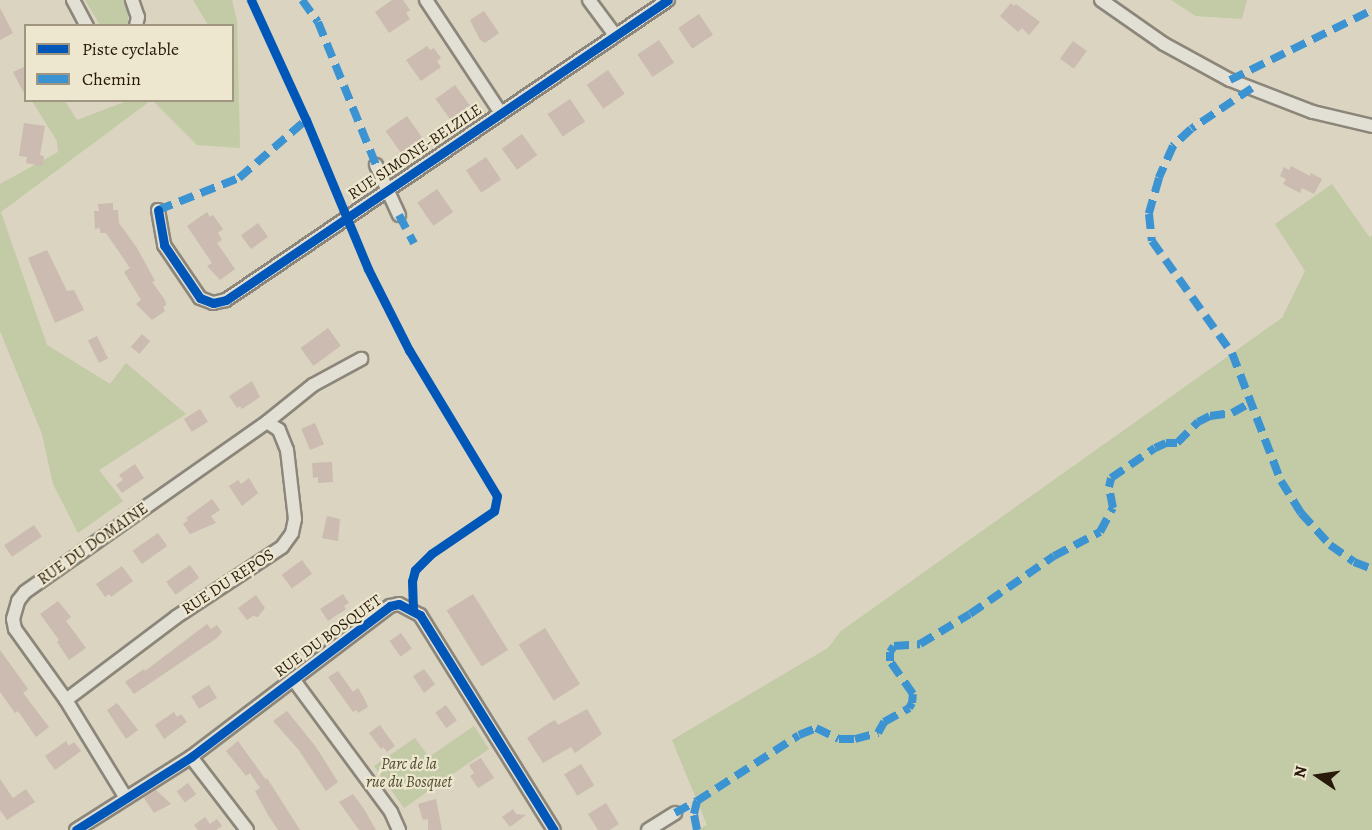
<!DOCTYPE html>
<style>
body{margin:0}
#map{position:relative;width:1372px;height:830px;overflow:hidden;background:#dad4c0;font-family:Alegreya,serif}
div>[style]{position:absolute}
.green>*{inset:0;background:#c2caa6}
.building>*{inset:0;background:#cbbbb0;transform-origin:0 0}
.roads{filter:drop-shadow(2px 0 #8c867a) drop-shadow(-2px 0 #8c867a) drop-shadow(0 2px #8c867a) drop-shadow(0 -2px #8c867a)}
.minor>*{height:12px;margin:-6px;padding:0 6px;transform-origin:6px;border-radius:6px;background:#e2dfd5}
.quiet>*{height:8px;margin-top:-4px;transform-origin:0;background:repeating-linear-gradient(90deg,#3c93d2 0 15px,transparent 0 23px)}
.cycleway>*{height:9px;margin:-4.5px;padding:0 4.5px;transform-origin:4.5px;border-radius:4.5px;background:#0057b8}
span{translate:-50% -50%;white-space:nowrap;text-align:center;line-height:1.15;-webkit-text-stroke:4.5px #ede7cf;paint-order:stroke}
.street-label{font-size:16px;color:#291909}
.park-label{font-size:16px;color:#514b32;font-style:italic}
.legend{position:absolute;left:24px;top:24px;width:210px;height:78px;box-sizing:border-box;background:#ede7cf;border:2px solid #9f9580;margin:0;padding:8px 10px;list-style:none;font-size:18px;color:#291909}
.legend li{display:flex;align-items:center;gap:12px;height:30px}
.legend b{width:30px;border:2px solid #9f9580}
.north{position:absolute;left:1288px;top:746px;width:60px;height:60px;-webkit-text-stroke:4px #ede7cf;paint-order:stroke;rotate:283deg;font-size:16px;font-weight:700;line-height:24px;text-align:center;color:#291909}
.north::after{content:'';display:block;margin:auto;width:21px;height:27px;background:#291909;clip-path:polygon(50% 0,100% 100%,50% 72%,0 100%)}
</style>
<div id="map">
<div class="green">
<div style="clip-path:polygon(85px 0,125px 0,128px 11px,128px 23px,125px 25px,100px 25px)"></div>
<div style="clip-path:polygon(193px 0,232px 0,237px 21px,240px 148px,197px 145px,153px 101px,232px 100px,232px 26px,208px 25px)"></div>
<div style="clip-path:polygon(1171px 0,1247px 0,1242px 19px,1196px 16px)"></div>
<div style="clip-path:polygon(32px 101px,65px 101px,77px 120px,127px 101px,150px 101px,1px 212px,47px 345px,110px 384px,126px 363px,186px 414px,99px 470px,123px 501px,78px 533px,53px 484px,42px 434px,0 331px,0 184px,58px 152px,57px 141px)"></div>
<div style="clip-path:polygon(1332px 184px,1370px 238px,1372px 235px,1372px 830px,698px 830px,707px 825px,672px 740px,828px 648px,841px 631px,1282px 318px,1305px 271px,1275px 224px)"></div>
<div style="clip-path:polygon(474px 726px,489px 749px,404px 808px,374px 766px,415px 738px,429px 757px)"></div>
</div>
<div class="building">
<div style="clip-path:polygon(392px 0,403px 0,410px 10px,406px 13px,410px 19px,389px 33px,375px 12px)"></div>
<div style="clip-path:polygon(1011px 3px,1014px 6px,1016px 4px,1040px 22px,1029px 35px,1022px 28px,1018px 32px,1000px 16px)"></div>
<div style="clip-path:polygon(0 8px,13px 33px,0 40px)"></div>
<div style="clip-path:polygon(484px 11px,499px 33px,485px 43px,480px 40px,470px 20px)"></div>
<div style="left:699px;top:14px;width:25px;height:25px;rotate:56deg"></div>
<div style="left:659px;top:40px;width:27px;height:26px;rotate:56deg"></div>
<div style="left:1073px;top:41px;width:17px;height:22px;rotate:36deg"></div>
<div style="clip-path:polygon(427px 46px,430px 50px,434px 48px,441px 58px,437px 61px,441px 67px,421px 81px,406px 60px)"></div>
<div style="clip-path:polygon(26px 66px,26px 97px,13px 72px)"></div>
<div style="left:608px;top:70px;width:29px;height:26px;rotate:55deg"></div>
<div style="left:455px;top:85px;width:27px;height:24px;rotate:54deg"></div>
<div style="left:570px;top:99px;width:27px;height:27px;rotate:56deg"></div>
<div style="left:407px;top:116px;width:29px;height:26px;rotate:55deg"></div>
<div style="clip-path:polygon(24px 123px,45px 126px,40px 155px,44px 156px,43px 166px,26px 163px,27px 157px,19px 156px)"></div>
<div style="left:522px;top:134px;width:26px;height:25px;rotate:54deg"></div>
<div style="left:486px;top:157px;width:27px;height:24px;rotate:56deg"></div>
<div style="clip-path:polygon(1291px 166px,1310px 176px,1311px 173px,1322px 179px,1314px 194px,1302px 188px,1300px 193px,1283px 184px,1286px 179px,1280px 176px,1284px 167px,1289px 170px)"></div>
<div style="left:437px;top:189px;width:28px;height:24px;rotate:55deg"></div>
<div style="clip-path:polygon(113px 203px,113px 210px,118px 210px,119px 223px,137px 248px,155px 281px,152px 282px,165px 300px,166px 305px,163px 307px,165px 311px,152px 320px,136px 304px,141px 300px,124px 272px,130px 268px,106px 233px,100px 233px,100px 228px,95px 229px,94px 211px,99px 211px,98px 204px)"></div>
<div style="clip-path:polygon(207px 212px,210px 217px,213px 215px,223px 229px,218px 233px,222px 240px,217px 243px,235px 269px,220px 280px,207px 266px,212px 263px,187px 226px)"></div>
<div style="left:258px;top:223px;width:17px;height:21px;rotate:54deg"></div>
<div style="clip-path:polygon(47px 250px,67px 291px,74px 290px,84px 310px,55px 323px,28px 258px)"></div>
<div style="left:328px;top:328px;width:22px;height:34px;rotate:54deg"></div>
<div style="left:142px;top:334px;width:11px;height:17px;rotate:41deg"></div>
<div style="left:97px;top:336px;width:25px;height:10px;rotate:64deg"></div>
<div style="clip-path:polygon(252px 381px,260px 397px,242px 409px,240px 406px,237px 408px,229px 396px)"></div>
<div style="left:200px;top:409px;width:15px;height:19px;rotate:58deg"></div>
<div style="left:315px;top:423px;width:23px;height:15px;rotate:67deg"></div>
<div style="clip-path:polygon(332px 462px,333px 482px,318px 483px,318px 477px,313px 478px,312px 463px)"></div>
<div style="clip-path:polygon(135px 464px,144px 478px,122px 493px,116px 485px,123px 480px,119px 475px)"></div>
<div style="clip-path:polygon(249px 478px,258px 493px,242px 506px,229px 486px,238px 480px,241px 484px)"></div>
<div style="clip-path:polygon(212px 499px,220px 510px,211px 516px,216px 523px,190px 534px,183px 524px,188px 520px,186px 518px)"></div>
<div style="clip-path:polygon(327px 516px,340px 519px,338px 541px,322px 538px)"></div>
<div style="left:34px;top:525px;width:14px;height:36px;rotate:56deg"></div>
<div style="left:158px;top:533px;width:16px;height:31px;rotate:55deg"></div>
<div style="left:302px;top:560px;width:17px;height:25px;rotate:54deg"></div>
<div style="left:190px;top:565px;width:16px;height:29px;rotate:55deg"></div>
<div style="clip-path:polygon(122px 566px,133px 581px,111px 597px,109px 594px,105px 597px,96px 584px)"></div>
<div style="clip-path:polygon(343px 594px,349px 603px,344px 606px,346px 609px,328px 621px,320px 609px)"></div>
<div style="left:473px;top:594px;width:66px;height:31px;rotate:58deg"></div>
<div style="clip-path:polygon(256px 595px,265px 608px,258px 617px,253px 616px,247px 620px,238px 608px)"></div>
<div style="clip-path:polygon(58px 601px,71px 617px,66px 621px,86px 648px,69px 660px,57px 642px,59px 640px,40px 614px)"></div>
<div style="clip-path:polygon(207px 624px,211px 629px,217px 625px,222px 632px,217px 638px,134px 694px,125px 682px,144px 669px,145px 671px)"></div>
<div style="left:545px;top:628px;width:66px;height:31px;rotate:58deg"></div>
<div style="left:401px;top:633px;width:19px;height:14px;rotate:55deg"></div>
<div style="clip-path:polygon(0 650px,28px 689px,23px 693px,49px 727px,36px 737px,18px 711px,15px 713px,0 692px)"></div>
<div style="clip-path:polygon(424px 669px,435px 684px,424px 693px,413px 676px)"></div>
<div style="clip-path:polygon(338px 671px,353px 692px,358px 688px,364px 698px,368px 707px,358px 713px,357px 710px,353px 712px,328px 677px)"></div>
<div style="left:209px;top:685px;width:15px;height:21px;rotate:58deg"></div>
<div style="clip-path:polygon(117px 703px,138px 730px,126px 739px,107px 710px)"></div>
<div style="left:446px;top:705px;width:19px;height:13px;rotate:55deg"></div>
<div style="clip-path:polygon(587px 709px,602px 734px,575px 753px,571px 747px,543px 763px,527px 738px,549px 723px,555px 720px,558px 725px)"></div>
<div style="clip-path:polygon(287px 711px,316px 747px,338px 782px,326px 791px,298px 749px,273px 721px)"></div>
<div style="clip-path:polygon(174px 712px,177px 717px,181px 714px,187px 722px,164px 739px,155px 725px)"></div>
<div style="clip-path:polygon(380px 725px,395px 746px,387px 752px,383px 747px,381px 749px,369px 733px)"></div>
<div style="clip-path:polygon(66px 741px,69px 746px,74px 742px,81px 751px,55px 770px,45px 756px)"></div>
<div style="clip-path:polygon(238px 741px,266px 780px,267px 778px,300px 830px,278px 830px,268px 815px,255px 791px,260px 788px,250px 773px,246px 776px,226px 751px)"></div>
<div style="clip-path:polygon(481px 758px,494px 778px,478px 788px,470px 776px,474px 773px,469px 765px)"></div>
<div style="left:581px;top:764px;width:25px;height:20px;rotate:58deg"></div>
<div style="clip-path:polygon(0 779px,13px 798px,26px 789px,35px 802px,7px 820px,0 810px)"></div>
<div style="left:188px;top:783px;width:14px;height:14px;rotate:54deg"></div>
<div style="clip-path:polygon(156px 790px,171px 804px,154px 813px,144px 798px)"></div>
<div style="clip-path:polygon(353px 794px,364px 809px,376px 830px,359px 830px,339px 802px)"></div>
<div style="clip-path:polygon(436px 799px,442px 830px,428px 830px,428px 819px,423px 820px,418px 804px)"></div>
<div style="clip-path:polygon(606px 803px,619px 824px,610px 830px,598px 830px,588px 814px)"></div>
<div style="clip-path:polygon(513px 809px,516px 814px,526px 815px,510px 827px,502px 817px)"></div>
<div style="clip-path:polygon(205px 817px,210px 824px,217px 819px,222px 826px,216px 830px,198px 830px,194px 825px)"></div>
</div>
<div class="roads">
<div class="minor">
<div style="left:73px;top:0;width:30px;rotate:62deg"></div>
<div style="left:132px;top:0;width:18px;rotate:71deg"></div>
<div style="left:138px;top:17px;width:9px;rotate:103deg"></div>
<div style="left:426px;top:0;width:134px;rotate:56.5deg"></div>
<div style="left:589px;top:0;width:44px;rotate:53.4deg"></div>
<div style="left:1101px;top:0;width:77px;rotate:34.9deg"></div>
<div style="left:1164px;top:44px;width:75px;rotate:28.6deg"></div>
<div style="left:1230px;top:80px;width:89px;rotate:21.1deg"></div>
<div style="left:1313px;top:112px;width:61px;rotate:13.3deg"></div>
<div style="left:376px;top:165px;width:55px;rotate:65.3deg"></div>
<div style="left:158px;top:210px;width:36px;rotate:80deg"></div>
<div style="left:164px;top:245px;width:64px;rotate:55.8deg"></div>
<div style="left:200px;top:298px;width:14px;rotate:21deg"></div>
<div style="left:213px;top:303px;width:13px;rotate:-13deg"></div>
<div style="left:226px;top:300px;width:534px;rotate:-34.17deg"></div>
<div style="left:293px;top:679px;width:165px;rotate:53.6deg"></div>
<div style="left:391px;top:812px;width:20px;rotate:66deg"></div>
<div style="left:66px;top:700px;width:138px;rotate:-37deg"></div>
<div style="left:176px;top:617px;width:127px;rotate:-33.4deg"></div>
<div style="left:282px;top:547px;width:17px;rotate:-54deg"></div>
<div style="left:292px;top:533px;width:14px;rotate:-78deg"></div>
<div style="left:295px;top:519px;width:69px;rotate:-96.6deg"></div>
<div style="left:287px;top:450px;width:22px;rotate:-112deg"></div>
<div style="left:279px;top:430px;width:14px;rotate:-146deg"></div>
<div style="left:191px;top:757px;width:92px;rotate:52.5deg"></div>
<div style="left:126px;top:798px;width:115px;rotate:-121.5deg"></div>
<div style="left:66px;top:700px;width:87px;rotate:-125.7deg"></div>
<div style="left:15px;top:629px;width:10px;rotate:-101deg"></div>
<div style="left:13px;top:619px;width:19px;rotate:-74deg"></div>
<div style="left:18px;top:601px;width:11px;rotate:-52deg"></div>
<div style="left:25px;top:592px;width:296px;rotate:-35.1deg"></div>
<div style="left:267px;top:422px;width:59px;rotate:-38.8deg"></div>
<div style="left:313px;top:385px;width:55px;rotate:-28.4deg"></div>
<div style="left:76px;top:830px;width:136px;rotate:-32.4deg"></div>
<div style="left:191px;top:757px;width:250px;rotate:-37.2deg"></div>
<div style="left:390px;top:606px;width:9px;rotate:-13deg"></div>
<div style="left:399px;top:604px;width:24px;rotate:28deg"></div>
<div style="left:420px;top:615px;width:253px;rotate:58.1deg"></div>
<div style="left:648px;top:830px;width:32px;rotate:-32deg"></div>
</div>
</div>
<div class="quiet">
<div style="left:302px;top:0;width:27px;rotate:54deg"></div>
<div style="left:318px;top:22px;width:154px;rotate:67.9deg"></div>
<div style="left:1230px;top:80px;width:158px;rotate:-26.2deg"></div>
<div style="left:1252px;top:88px;width:73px;rotate:146.1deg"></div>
<div style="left:1191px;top:129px;width:25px;rotate:137deg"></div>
<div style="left:1173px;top:146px;width:35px;rotate:114deg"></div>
<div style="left:1159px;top:178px;width:37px;rotate:106deg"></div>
<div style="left:1149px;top:214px;width:27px;rotate:84deg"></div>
<div style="left:1152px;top:241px;width:138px;rotate:54.5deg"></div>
<div style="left:1232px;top:353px;width:137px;rotate:69.1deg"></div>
<div style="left:1281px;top:481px;width:38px;rotate:58deg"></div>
<div style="left:1301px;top:513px;width:43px;rotate:47.8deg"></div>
<div style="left:1330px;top:545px;width:29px;rotate:35deg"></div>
<div style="left:1354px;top:562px;width:19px;rotate:21deg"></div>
<div style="left:158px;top:210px;width:87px;rotate:-21.6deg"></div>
<div style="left:239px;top:178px;width:89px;rotate:-40.9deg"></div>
<div style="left:399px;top:215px;width:32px;rotate:62deg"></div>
<div style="left:675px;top:813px;width:25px;rotate:-29deg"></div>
<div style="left:697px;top:830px;width:16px;rotate:-101deg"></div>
<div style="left:694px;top:814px;width:13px;rotate:-77deg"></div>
<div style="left:697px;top:801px;width:121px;rotate:-32.9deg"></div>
<div style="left:799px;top:735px;width:18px;rotate:-22deg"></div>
<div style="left:816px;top:728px;width:25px;rotate:26deg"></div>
<div style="left:839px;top:739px;width:16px"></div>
<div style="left:855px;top:739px;width:24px;rotate:-15deg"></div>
<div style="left:878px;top:733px;width:13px;rotate:-61deg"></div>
<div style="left:884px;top:722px;width:29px;rotate:-29deg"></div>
<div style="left:909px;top:708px;width:6px;rotate:-59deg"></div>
<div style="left:912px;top:703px;width:9px;rotate:-84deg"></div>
<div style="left:913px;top:694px;width:40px;rotate:-124.9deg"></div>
<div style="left:890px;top:661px;width:9px;rotate:-90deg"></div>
<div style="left:890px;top:652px;width:7px;rotate:-56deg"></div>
<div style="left:894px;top:646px;width:26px;rotate:-4deg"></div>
<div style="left:920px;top:644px;width:58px;rotate:-31deg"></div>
<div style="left:970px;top:614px;width:102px;rotate:-34.6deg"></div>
<div style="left:1054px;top:556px;width:52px;rotate:-27.6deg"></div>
<div style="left:1100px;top:532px;width:27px;rotate:-62deg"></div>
<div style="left:1113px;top:508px;width:21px;rotate:-101deg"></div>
<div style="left:1109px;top:487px;width:9px;rotate:-77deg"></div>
<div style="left:1111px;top:478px;width:53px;rotate:-34.3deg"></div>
<div style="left:1155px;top:448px;width:12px;rotate:-24deg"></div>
<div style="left:1166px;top:443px;width:11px"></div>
<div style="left:1177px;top:443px;width:30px;rotate:-45deg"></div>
<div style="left:1198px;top:422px;width:13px;rotate:-27deg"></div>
<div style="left:1210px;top:416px;width:22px;rotate:-8deg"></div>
<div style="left:1232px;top:413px;width:21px;rotate:-29deg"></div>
</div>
<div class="cycleway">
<div style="left:251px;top:0;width:132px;rotate:65.4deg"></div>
<div style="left:306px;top:120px;width:161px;rotate:67.4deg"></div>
<div style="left:368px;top:269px;width:91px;rotate:63.2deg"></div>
<div style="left:409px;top:350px;width:170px;rotate:58.9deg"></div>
<div style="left:497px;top:496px;width:15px;rotate:101deg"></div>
<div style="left:494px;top:511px;width:76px;rotate:145.7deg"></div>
<div style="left:431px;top:554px;width:23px;rotate:135deg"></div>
<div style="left:415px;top:570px;width:11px;rotate:105deg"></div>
<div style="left:412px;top:581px;width:29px;rotate:88deg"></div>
<div style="left:158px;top:210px;width:36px;rotate:80deg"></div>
<div style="left:164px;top:245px;width:64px;rotate:55.8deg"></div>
<div style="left:200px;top:298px;width:14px;rotate:21deg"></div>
<div style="left:213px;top:303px;width:13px;rotate:-13deg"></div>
<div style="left:226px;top:300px;width:534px;rotate:-34.17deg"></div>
<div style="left:76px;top:830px;width:136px;rotate:-32.4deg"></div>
<div style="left:191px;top:757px;width:250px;rotate:-37.2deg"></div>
<div style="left:390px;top:606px;width:9px;rotate:-13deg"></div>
<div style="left:399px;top:604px;width:24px;rotate:28deg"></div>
<div style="left:420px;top:615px;width:253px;rotate:58.1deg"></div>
</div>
<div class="street-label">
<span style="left:415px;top:152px;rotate:-34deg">RUE SIMONE-BELZILE</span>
<span style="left:93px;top:544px;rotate:-35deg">RUE DU DOMAINE</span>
<span style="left:228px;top:582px;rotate:-33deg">RUE DU REPOS</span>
<span style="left:328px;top:636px;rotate:-36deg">RUE DU BOSQUET</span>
</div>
<div class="park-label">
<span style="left:409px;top:773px">Parc de la<br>rue du Bosquet</span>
</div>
<ul class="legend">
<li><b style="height:8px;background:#0057b8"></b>Piste cyclable</li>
<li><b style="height:8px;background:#3c93d2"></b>Chemin</li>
</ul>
<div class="north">N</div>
</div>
